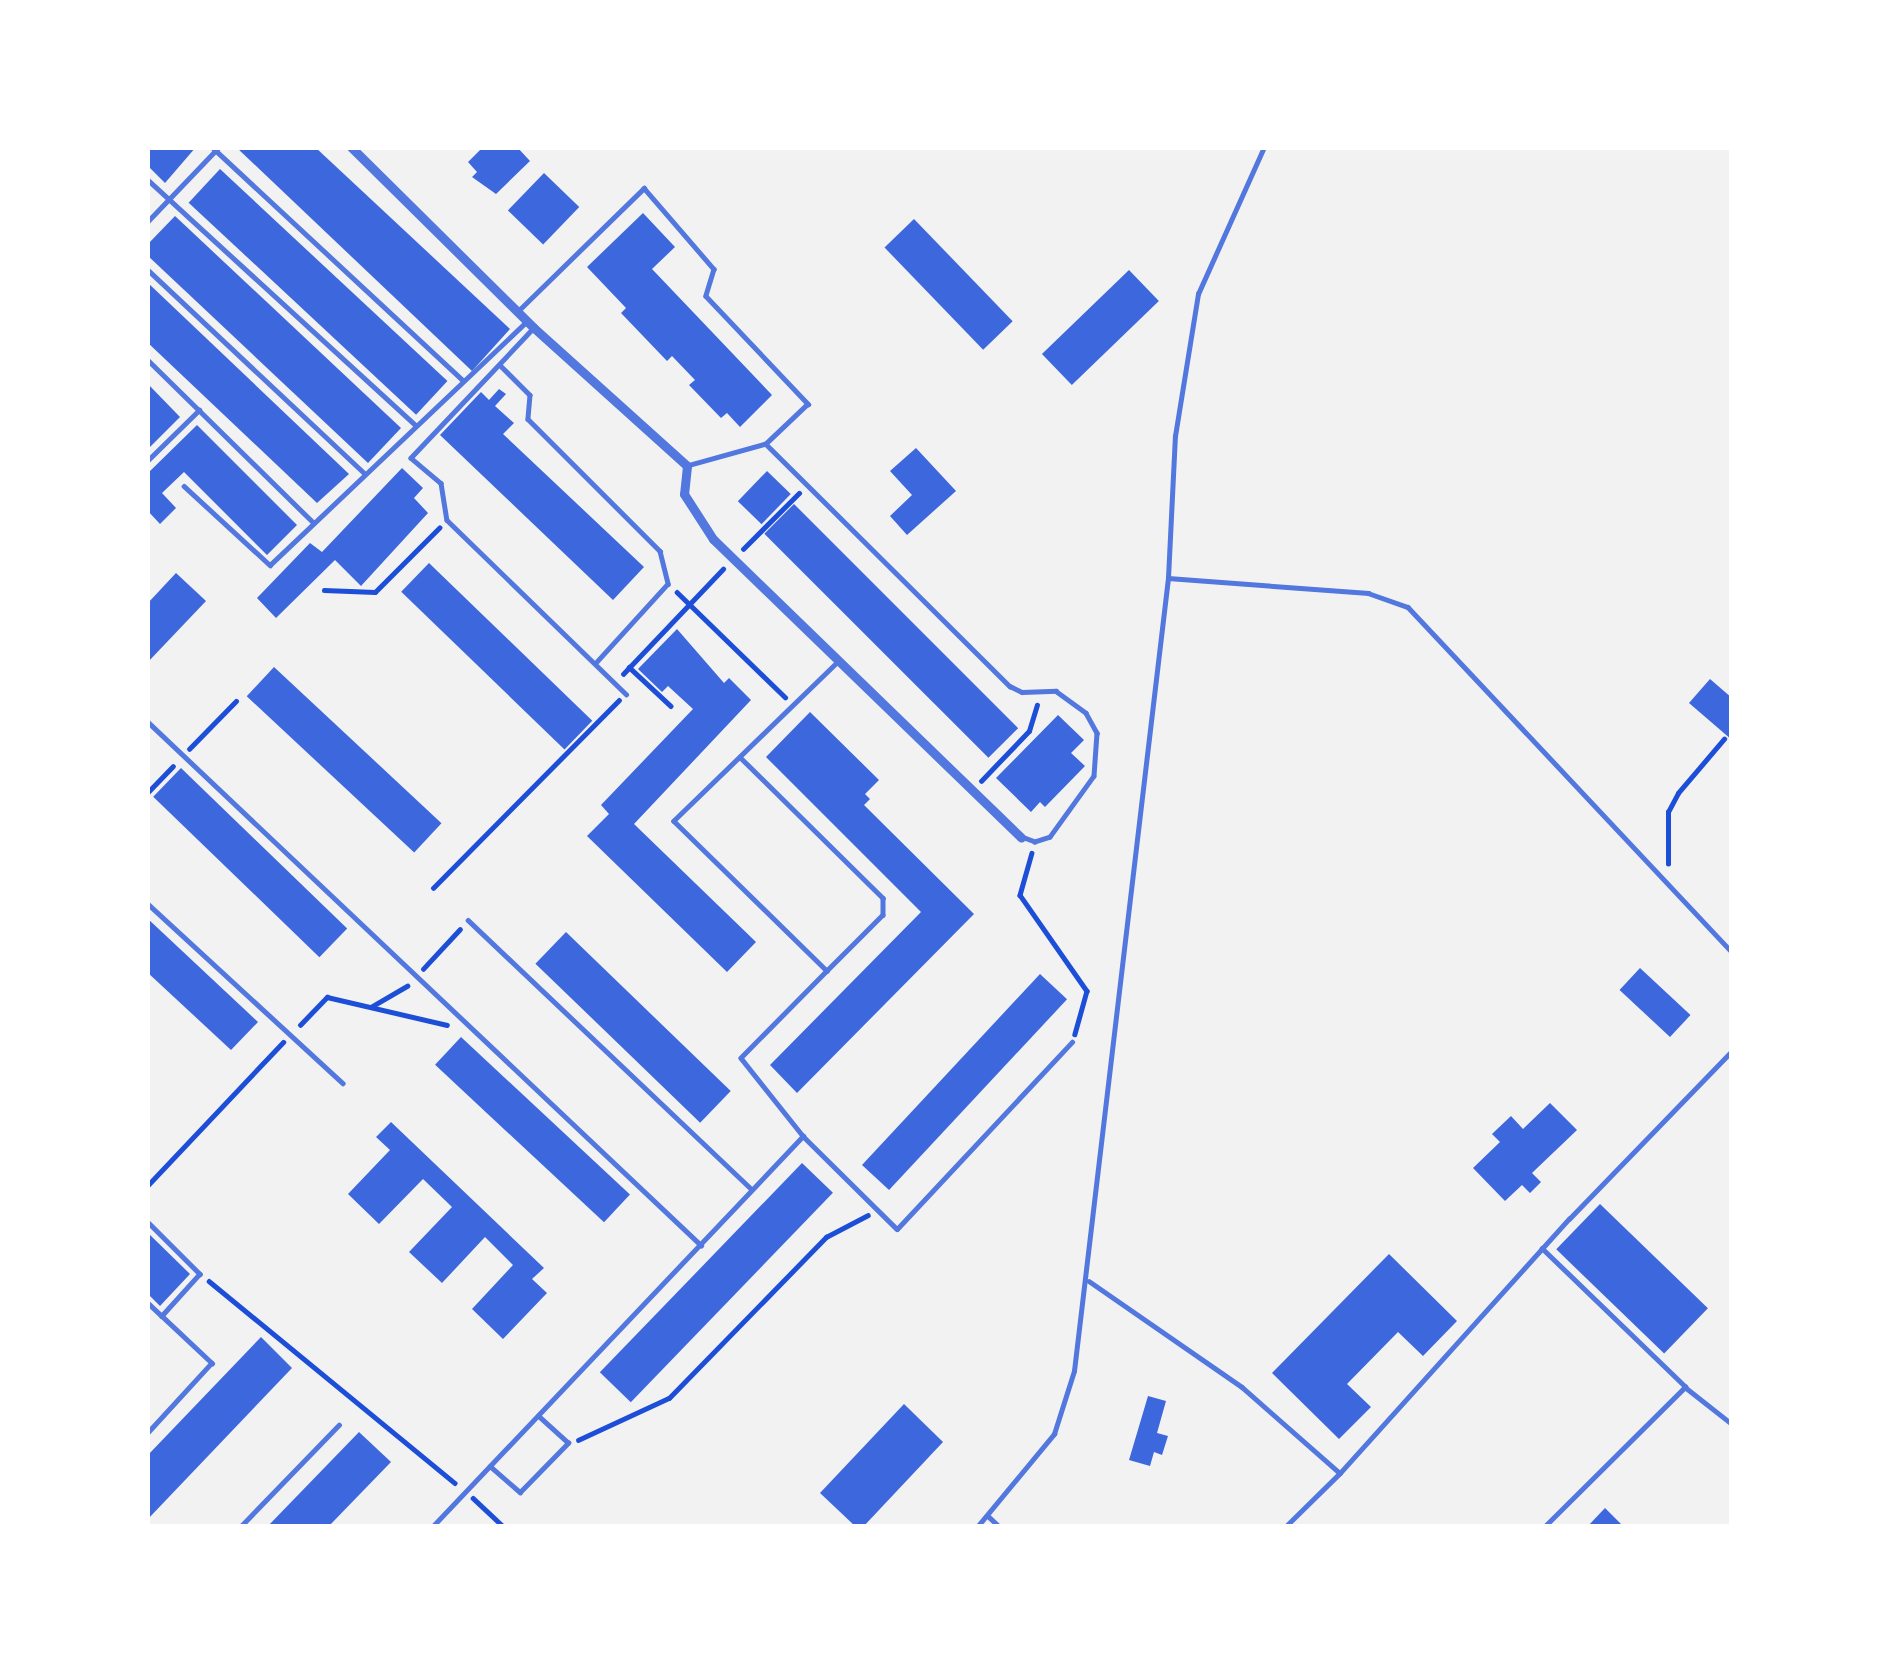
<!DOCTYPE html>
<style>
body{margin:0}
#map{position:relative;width:1879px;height:1674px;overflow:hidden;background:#f2f2f2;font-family:Montserrat,sans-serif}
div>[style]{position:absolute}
.building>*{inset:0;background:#3d67dc;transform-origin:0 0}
.path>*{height:4.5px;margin:-2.25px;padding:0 2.25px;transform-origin:2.25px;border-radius:2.25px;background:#1d4ed8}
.service>*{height:4.5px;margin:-2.25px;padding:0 2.25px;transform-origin:2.25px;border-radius:2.25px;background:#5277de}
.minor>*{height:9px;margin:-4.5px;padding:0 4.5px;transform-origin:4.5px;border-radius:4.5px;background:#5277de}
span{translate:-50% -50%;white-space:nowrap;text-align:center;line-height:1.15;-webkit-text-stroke:12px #fff;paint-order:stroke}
.frame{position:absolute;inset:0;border:150px solid #fff;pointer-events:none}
</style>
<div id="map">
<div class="building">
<div style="clip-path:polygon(147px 147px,196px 147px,165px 183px,147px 165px)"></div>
<div style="clip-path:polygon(236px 147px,315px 147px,510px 329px,472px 371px)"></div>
<div style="clip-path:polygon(483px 147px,517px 147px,530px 161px,496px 194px,472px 177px,477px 172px,468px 162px)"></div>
<div style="left:220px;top:169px;width:311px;height:46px;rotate:43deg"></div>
<div style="left:544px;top:173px;width:49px;height:52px;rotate:44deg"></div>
<div style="clip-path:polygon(643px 213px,675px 247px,652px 269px,772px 395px,740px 427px,727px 413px,721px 418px,689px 385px,695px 380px,672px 356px,667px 361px,621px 313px,626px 308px,587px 267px)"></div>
<div style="clip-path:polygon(175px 216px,401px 428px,368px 463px,147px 255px,147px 245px)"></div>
<div style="left:914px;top:219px;width:142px;height:41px;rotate:46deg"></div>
<div style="left:1129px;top:270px;width:43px;height:121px;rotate:46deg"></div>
<div style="clip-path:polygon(147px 282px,349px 474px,317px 503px,147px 342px)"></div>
<div style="clip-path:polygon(147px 383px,180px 417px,147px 450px)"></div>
<div style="clip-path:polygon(499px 389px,506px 394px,495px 406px,514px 423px,503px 434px,644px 567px,613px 600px,440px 435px,481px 392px,489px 400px)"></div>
<div style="clip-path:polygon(197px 425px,297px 525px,267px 555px,184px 472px,162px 493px,176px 508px,160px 524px,147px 510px,147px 474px)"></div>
<div style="clip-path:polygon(916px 448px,956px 491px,907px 535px,890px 516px,912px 495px,890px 471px)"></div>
<div style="clip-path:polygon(402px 468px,423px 488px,414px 498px,428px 513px,361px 586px,335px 560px,276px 618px,257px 598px,310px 543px,322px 552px)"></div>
<div style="left:767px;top:471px;width:33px;height:42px;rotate:44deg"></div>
<div style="left:794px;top:504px;width:317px;height:42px;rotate:45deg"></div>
<div style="left:429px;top:563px;width:227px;height:40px;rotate:44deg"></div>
<div style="clip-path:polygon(176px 573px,206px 601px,147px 663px,147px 604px)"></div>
<div style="clip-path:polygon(677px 629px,724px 683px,729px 678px,751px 700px,634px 824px,756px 942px,727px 972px,587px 836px,609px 814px,601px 805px,693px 709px,668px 686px,662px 692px,638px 669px)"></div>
<div style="left:274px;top:667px;width:229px;height:40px;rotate:43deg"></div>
<div style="clip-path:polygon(1710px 679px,1732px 698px,1732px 740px,1689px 703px)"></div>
<div style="clip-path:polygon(810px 712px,879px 780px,865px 794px,870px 799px,864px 805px,974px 914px,797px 1093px,770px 1065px,921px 912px,766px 757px)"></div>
<div style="clip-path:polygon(1058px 715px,1084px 740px,1071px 753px,1085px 766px,1045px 807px,1040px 802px,1031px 812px,996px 778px)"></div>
<div style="left:181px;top:768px;width:231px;height:40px;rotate:44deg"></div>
<div style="clip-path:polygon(147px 918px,258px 1022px,231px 1050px,147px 972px)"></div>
<div style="left:566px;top:932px;width:229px;height:44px;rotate:44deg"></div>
<div style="left:1640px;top:968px;width:69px;height:30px;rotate:43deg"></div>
<div style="left:1040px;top:974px;width:37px;height:261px;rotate:43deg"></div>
<div style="left:461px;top:1037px;width:231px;height:38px;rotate:43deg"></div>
<div style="clip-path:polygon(1550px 1103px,1577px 1130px,1532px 1173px,1541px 1182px,1530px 1193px,1522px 1185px,1505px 1201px,1473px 1168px,1500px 1142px,1492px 1134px,1511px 1116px,1523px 1129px)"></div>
<div style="clip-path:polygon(391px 1122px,544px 1268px,532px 1279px,547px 1293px,503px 1339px,472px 1309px,513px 1265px,485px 1237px,442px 1283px,409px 1252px,452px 1207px,423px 1179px,379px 1224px,348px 1194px,390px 1150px,376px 1137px)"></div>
<div style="left:802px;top:1163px;width:43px;height:291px;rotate:44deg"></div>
<div style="left:1600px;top:1204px;width:150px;height:63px;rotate:44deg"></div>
<div style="clip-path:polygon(147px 1232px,190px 1274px,160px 1306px,147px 1293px)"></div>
<div style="clip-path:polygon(1389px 1254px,1457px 1321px,1423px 1356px,1398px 1332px,1347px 1384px,1371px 1407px,1339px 1439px,1272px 1373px)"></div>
<div style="clip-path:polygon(261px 1337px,292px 1368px,147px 1520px,147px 1456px)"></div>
<div style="clip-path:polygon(1148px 1396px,1166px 1401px,1157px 1433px,1168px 1436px,1162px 1455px,1154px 1452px,1150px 1466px,1129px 1460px)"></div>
<div style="clip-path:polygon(904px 1404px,943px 1442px,863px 1527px,856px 1527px,820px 1493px)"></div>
<div style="clip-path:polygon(359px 1432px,391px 1462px,328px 1527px,267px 1527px)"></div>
<div style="clip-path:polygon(1605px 1508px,1624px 1527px,1587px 1527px)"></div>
</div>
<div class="path">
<div style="left:743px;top:549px;width:79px;rotate:-45deg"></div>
<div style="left:324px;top:590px;width:51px;rotate:2.2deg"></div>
<div style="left:375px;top:592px;width:91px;rotate:-45deg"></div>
<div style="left:677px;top:592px;width:151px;rotate:44.2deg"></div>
<div style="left:629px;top:667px;width:57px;rotate:42.9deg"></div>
<div style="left:623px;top:674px;width:145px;rotate:-46.4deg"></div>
<div style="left:189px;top:749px;width:67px;rotate:-45.6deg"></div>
<div style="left:981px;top:781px;width:69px;rotate:-46.2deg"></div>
<div style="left:1029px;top:731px;width:27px;rotate:-73deg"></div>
<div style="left:147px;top:793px;width:37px;rotate:-46deg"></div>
<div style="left:1032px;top:853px;width:44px;rotate:105.9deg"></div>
<div style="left:1020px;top:895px;width:117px;rotate:55.1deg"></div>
<div style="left:1087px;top:991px;width:45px;rotate:105.6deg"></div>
<div style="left:1668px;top:864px;width:52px;rotate:-90deg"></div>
<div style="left:1668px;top:812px;width:21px;rotate:-62deg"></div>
<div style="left:1678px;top:793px;width:71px;rotate:-49.6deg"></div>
<div style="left:433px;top:888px;width:264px;rotate:-45.3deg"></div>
<div style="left:423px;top:969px;width:54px;rotate:-47.2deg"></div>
<div style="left:371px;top:1007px;width:42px;rotate:-30.3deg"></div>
<div style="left:300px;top:1025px;width:39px;rotate:-46deg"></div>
<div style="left:327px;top:997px;width:123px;rotate:13.1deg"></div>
<div style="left:147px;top:1186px;width:198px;rotate:-46.6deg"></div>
<div style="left:209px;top:1281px;width:318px;rotate:39.4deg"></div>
<div style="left:578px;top:1440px;width:100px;rotate:-24.8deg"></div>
<div style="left:669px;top:1398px;width:225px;rotate:-45.7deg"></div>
<div style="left:826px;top:1237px;width:47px;rotate:-27.6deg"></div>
<div style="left:473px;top:1498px;width:42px;rotate:43.1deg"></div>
</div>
<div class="service">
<div style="left:212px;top:147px;width:342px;rotate:42.9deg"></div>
<div style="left:147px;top:179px;width:364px;rotate:42.5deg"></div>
<div style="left:147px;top:222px;width:104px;rotate:-46.2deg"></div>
<div style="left:147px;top:269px;width:298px;rotate:43.2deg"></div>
<div style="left:518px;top:311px;width:176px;rotate:-44.3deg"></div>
<div style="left:644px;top:188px;width:107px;rotate:49.2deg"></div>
<div style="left:714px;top:269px;width:28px;rotate:107deg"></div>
<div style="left:706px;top:296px;width:149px;rotate:46.6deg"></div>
<div style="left:808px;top:404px;width:58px;rotate:136.4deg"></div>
<div style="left:766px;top:444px;width:82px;rotate:164.4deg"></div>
<div style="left:534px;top:328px;width:179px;rotate:133.4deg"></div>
<div style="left:411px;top:458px;width:39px;rotate:40deg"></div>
<div style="left:441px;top:483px;width:37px;rotate:81deg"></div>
<div style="left:447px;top:520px;width:250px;rotate:44.2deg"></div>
<div style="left:147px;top:359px;width:233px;rotate:44.5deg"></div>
<div style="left:500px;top:365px;width:42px;rotate:45deg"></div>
<div style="left:530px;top:395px;width:24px;rotate:95deg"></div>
<div style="left:528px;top:419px;width:187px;rotate:45deg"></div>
<div style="left:660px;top:551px;width:34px;rotate:76deg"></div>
<div style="left:668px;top:584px;width:105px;rotate:132.3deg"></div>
<div style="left:766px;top:444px;width:344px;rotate:44.8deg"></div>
<div style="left:1010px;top:686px;width:13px;rotate:27deg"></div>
<div style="left:1022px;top:692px;width:34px;rotate:-2deg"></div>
<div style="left:1056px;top:691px;width:37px;rotate:36deg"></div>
<div style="left:1086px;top:713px;width:23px;rotate:61deg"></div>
<div style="left:1097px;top:733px;width:43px;rotate:94deg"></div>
<div style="left:1094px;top:776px;width:75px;rotate:125.8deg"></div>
<div style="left:1050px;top:837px;width:16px;rotate:162deg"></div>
<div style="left:1035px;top:842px;width:15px;rotate:-160deg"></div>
<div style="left:147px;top:461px;width:73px;rotate:-44.4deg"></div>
<div style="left:184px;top:486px;width:117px;rotate:42.6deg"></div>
<div style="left:270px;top:565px;width:354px;rotate:-43.5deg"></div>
<div style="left:1168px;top:578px;width:142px;rotate:-87.2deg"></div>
<div style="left:1175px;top:436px;width:144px;rotate:-80.8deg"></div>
<div style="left:1198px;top:294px;width:161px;rotate:-65.8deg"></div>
<div style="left:839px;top:661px;width:230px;rotate:135.9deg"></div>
<div style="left:674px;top:821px;width:214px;rotate:44.4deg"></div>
<div style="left:827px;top:971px;width:122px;rotate:134.7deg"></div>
<div style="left:741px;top:1058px;width:100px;rotate:51.5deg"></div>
<div style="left:803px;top:1136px;width:132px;rotate:44.7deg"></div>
<div style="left:897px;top:1229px;width:256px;rotate:-46.9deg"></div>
<div style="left:147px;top:721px;width:763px;rotate:43.41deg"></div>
<div style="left:742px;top:759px;width:198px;rotate:44.6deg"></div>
<div style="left:883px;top:898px;width:17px;rotate:90deg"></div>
<div style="left:883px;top:915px;width:79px;rotate:135deg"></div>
<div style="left:147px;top:903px;width:266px;rotate:42.6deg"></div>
<div style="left:468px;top:920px;width:390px;rotate:43.5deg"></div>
<div style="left:147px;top:1221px;width:75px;rotate:45deg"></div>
<div style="left:200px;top:1274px;width:57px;rotate:132.1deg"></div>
<div style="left:162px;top:1316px;width:69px;rotate:43.2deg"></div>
<div style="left:212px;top:1363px;width:96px;rotate:132.5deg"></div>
<div style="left:1542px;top:1248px;width:199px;rotate:44deg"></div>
<div style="left:1089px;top:1281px;width:186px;rotate:34.7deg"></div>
<div style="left:1242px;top:1387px;width:130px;rotate:41.3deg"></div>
<div style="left:1340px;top:1473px;width:342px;rotate:-48deg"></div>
<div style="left:1569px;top:1219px;width:234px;rotate:-45.9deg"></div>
<div style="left:147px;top:1302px;width:18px;rotate:43deg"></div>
<div style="left:490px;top:1466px;width:40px;rotate:41deg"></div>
<div style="left:520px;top:1492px;width:69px;rotate:-45.6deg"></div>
<div style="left:568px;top:1443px;width:40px;rotate:-138deg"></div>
<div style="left:988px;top:1516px;width:16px;rotate:43deg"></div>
<div style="left:240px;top:1527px;width:142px;rotate:-45.9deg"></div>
<div style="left:432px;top:1527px;width:539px;rotate:-46.5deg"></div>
<div style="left:977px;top:1527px;width:121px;rotate:-50.4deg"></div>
<div style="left:1054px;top:1434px;width:66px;rotate:-72.4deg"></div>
<div style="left:1074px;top:1371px;width:799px;rotate:-83.24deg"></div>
<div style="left:1168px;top:578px;width:201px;rotate:4.3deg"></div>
<div style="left:1368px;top:593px;width:42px;rotate:19.3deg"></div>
<div style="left:1408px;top:607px;width:473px;rotate:46.8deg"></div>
<div style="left:1285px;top:1527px;width:77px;rotate:-44.5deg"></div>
<div style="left:1544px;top:1527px;width:199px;rotate:-44.8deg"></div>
<div style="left:1685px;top:1387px;width:60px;rotate:38.2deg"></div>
</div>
<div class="minor">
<div style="left:351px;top:147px;width:257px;rotate:44.7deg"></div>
<div style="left:534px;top:328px;width:206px;rotate:42deg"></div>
<div style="left:687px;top:466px;width:28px;rotate:96deg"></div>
<div style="left:684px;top:494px;width:54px;rotate:57.2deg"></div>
<div style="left:713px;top:539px;width:429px;rotate:44.1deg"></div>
</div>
<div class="frame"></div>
</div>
